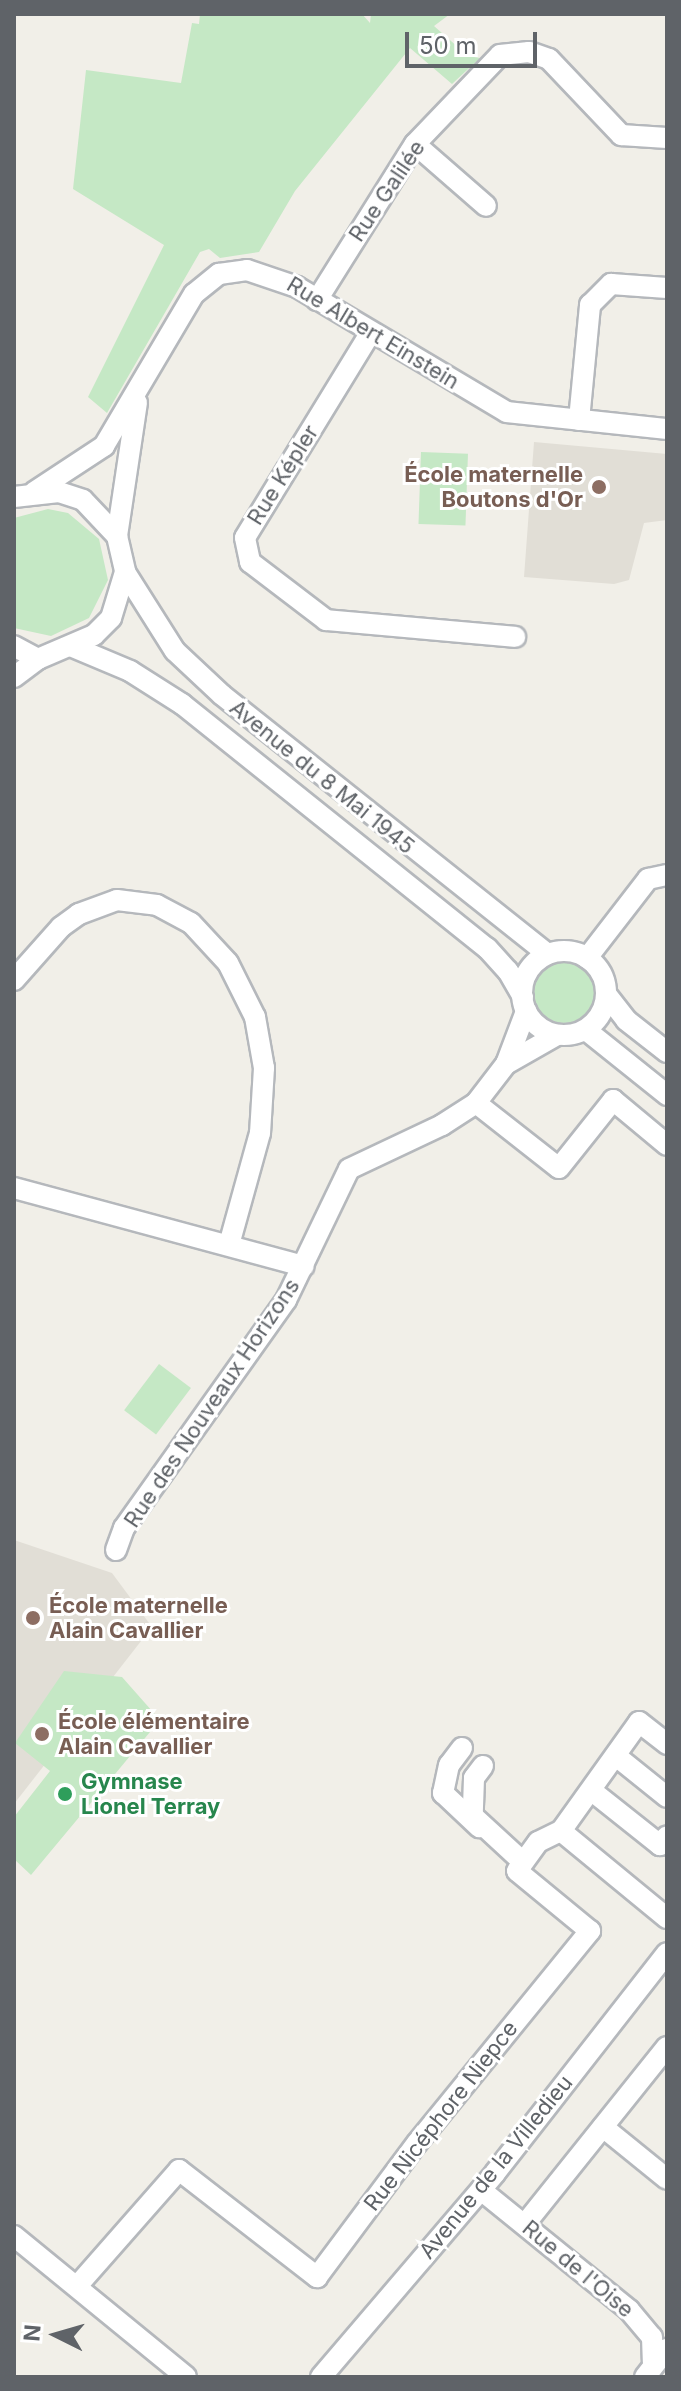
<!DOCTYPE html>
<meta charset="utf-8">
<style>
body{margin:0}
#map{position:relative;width:681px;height:2391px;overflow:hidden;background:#f1efe8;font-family:Inter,sans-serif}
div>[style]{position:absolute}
.education>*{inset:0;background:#e1ded6}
.green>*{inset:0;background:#c5e8c5;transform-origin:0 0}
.round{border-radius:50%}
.roads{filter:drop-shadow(2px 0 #b5b8bc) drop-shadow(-2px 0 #b5b8bc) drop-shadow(0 2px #b5b8bc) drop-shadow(0 -2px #b5b8bc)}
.minor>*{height:20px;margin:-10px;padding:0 10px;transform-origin:10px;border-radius:10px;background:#fff}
.minor>.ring{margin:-10px;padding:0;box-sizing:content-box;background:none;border:20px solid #fff;border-radius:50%}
.dots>*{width:22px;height:22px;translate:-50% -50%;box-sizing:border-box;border:4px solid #fff;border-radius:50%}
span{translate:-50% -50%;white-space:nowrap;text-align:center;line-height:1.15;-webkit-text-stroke:6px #fff;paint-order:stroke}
.street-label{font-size:22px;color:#5f6368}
.education-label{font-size:22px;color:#785e54;font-weight:700}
.right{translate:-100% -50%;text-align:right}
.left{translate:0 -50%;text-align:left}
.leisure-label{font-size:22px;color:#27864d;font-weight:700}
.frame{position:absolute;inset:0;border:16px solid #5f6368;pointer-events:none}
.north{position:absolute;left:16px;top:2295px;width:80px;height:80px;-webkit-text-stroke:6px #fff;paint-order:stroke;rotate:275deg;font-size:22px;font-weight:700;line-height:32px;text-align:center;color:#5f6368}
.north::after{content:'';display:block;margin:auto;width:28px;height:36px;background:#5f6368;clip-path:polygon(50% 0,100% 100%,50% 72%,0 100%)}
.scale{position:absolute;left:405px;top:32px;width:132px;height:36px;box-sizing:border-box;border:4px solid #5f6368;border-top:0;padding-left:10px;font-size:24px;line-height:28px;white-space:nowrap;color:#5f6368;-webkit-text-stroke:6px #fff;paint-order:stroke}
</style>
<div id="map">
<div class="education">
<div style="clip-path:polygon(534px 442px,667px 454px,667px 520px,644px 523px,629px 580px,614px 584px,524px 577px)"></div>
<div style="clip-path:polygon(14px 1540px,112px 1573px,152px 1627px,14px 1804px)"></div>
</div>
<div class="green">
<div style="clip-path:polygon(200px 14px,362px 14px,370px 23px,371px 14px,450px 14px,434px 26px,468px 56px,480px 58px,452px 84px,410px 48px,295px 191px,259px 252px,220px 258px,209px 249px,200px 252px,107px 413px,88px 397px,164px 245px,73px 189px,86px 70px,181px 83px,192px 23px,199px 24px)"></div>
<div style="left:421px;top:452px;width:47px;height:72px;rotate:2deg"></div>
<div style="clip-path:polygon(48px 509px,68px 513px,99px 539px,108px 580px,89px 618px,51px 636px,14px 628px,14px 518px)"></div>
<div class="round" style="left:533px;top:961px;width:62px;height:62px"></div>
<div style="left:159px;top:1364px;width:40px;height:58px;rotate:37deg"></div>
<div style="clip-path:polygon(64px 1671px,122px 1677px,160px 1720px,31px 1875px,14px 1859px,14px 1817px,50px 1771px,15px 1743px)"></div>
</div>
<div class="roads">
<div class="minor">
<div style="left:415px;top:144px;width:94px;rotate:41.1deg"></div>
<div style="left:317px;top:300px;width:184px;rotate:-57.9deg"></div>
<div style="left:415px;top:144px;width:123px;rotate:-46.3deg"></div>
<div style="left:500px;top:55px;width:29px;rotate:-6deg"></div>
<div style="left:529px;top:52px;width:21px;rotate:19deg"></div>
<div style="left:549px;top:59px;width:105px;rotate:46.5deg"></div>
<div style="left:621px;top:135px;width:46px;rotate:3.7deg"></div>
<div style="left:371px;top:332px;width:241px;rotate:121.5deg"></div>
<div style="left:245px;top:538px;width:25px;rotate:78deg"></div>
<div style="left:250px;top:562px;width:96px;rotate:37.3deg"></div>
<div style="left:326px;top:620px;width:190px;rotate:5.1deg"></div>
<div style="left:579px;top:420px;width:116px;rotate:-84.5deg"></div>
<div style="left:590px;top:305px;width:30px;rotate:-45deg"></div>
<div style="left:611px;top:284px;width:56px;rotate:4.1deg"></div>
<div style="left:34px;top:492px;width:84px;rotate:-33.3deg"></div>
<div style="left:104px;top:446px;width:177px;rotate:-59.4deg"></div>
<div style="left:194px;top:294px;width:32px;rotate:-39deg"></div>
<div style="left:219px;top:274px;width:28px;rotate:-8deg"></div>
<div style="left:247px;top:270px;width:53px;rotate:18.8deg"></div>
<div style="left:297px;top:287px;width:244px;rotate:30.8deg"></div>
<div style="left:507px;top:412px;width:161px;rotate:6.1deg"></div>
<div style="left:14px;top:497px;width:45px;rotate:-6.3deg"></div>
<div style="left:59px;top:492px;width:25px;rotate:18deg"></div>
<div style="left:83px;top:500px;width:50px;rotate:46.6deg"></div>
<div style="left:117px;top:536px;width:37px;rotate:77deg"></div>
<div style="left:125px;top:572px;width:48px;rotate:106.9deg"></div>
<div style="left:111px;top:618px;width:24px;rotate:135deg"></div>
<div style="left:94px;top:635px;width:61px;rotate:156.8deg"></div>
<div style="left:38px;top:659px;width:27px;rotate:-152deg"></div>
<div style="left:117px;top:536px;width:135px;rotate:-81.5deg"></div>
<div style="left:125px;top:572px;width:93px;rotate:57.7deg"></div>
<div style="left:175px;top:651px;width:64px;rotate:43.1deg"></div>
<div style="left:222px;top:695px;width:416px;rotate:38.5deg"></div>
<div style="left:73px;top:647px;width:62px;rotate:22.8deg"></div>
<div style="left:130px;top:671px;width:62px;rotate:32.4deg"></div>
<div style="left:182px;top:704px;width:391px;rotate:38.7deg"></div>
<div style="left:487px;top:948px;width:31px;rotate:48deg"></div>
<div style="left:508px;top:971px;width:30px;rotate:60deg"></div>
<div style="left:14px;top:677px;width:30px;rotate:-37deg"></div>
<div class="ring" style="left:522px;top:951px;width:64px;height:64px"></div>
<div style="left:587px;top:958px;width:100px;rotate:-52.3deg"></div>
<div style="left:648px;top:879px;width:19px;rotate:-12deg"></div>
<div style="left:14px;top:980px;width:71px;rotate:-48.4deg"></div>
<div style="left:61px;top:927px;width:22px;rotate:-36deg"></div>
<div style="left:79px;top:914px;width:40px;rotate:-20.2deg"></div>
<div style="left:117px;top:900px;width:40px;rotate:7.1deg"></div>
<div style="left:157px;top:905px;width:38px;rotate:28deg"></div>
<div style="left:191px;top:923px;width:54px;rotate:47.2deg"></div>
<div style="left:228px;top:963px;width:60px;rotate:63.4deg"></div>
<div style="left:255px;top:1017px;width:52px;rotate:80deg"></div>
<div style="left:264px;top:1068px;width:65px;rotate:93.5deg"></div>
<div style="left:260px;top:1133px;width:116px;rotate:105.5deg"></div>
<div style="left:606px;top:994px;width:33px;rotate:52deg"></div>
<div style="left:626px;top:1020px;width:52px;rotate:38deg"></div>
<div style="left:586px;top:1030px;width:104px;rotate:38.7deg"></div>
<div style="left:506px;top:1064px;width:59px;rotate:-29.6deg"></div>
<div style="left:476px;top:1103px;width:105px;rotate:38.1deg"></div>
<div style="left:559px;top:1168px;width:87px;rotate:-51.5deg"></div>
<div style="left:613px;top:1100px;width:70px;rotate:39.8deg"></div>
<div style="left:14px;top:1188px;width:300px;rotate:15.1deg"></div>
<div style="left:116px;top:1550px;width:23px;rotate:-70deg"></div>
<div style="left:124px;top:1528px;width:280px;rotate:-54.6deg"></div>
<div style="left:286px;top:1300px;width:145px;rotate:-64.3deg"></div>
<div style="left:349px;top:1169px;width:103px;rotate:-25.3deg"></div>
<div style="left:442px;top:1125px;width:40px;rotate:-32.9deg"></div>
<div style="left:476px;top:1103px;width:49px;rotate:-52.4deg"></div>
<div style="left:506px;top:1064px;width:57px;rotate:-69.3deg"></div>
<div style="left:462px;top:1748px;width:21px;rotate:127deg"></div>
<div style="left:449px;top:1765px;width:29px;rotate:102deg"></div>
<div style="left:443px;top:1793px;width:50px;rotate:43.4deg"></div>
<div style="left:616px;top:1756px;width:65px;rotate:38.8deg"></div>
<div style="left:483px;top:1766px;width:15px;rotate:127deg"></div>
<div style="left:474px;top:1778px;width:38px;rotate:92deg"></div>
<div style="left:473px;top:1816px;width:68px;rotate:42.6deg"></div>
<div style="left:592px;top:1791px;width:87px;rotate:38.5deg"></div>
<div style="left:660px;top:1845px;width:11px;rotate:-52deg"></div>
<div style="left:561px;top:1831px;width:137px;rotate:39.4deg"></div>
<div style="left:603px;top:2127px;width:82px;rotate:39.1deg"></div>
<div style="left:481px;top:2190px;width:191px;rotate:39deg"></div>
<div style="left:629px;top:2310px;width:35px;rotate:50deg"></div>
<div style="left:652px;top:2337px;width:25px;rotate:88deg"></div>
<div style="left:525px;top:2224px;width:227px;rotate:-51.3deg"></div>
<div style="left:14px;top:2236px;width:222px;rotate:39.3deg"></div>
<div style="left:78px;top:2285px;width:153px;rotate:-48.7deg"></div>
<div style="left:179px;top:2170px;width:175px;rotate:37.8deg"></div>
<div style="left:317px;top:2277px;width:167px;rotate:-53.3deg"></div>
<div style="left:417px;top:2143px;width:274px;rotate:-50.8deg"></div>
<div style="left:590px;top:1931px;width:94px;rotate:-140.6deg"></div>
<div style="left:517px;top:1871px;width:36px;rotate:-54deg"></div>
<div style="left:538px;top:1842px;width:25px;rotate:-26deg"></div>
<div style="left:561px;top:1831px;width:134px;rotate:-54.4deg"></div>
<div style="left:639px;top:1722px;width:36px;rotate:38deg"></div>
<div style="left:321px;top:2377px;width:268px;rotate:-49.5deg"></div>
<div style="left:495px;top:2173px;width:279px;rotate:-52deg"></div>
<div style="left:645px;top:2377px;width:36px;rotate:-52deg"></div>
</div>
</div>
<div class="dots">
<div style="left:599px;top:487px;background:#8d6e63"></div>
<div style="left:33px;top:1618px;background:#8d6e63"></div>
<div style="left:42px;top:1734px;background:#8d6e63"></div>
<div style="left:65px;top:1794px;background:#2e9e5b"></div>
</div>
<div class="street-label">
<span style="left:387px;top:191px;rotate:-56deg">Rue Galilée</span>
<span style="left:373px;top:333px;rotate:31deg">Rue Albert Einstein</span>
<span style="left:283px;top:475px;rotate:-58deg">Rue Képler</span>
<span style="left:322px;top:777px;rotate:39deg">Avenue du 8 Mai 1945</span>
<span style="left:212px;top:1403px;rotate:-56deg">Rue des Nouveaux Horizons</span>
<span style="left:441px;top:2116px;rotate:-52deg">Rue Nicéphore Niepce</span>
<span style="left:496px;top:2167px;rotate:-51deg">Avenue de la Villedieu</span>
<span style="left:578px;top:2269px;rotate:40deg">Rue de l'Oise</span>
</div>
<div class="education-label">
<span class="right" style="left:583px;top:487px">École maternelle<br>Boutons d'Or</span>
<span class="left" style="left:49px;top:1618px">École maternelle<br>Alain Cavallier</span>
<span class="left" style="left:58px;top:1734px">École élémentaire<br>Alain Cavallier</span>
</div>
<div class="leisure-label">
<span class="left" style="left:81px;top:1794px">Gymnase<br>Lionel Terray</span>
</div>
<div class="frame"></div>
<div class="north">N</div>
<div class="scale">50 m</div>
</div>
